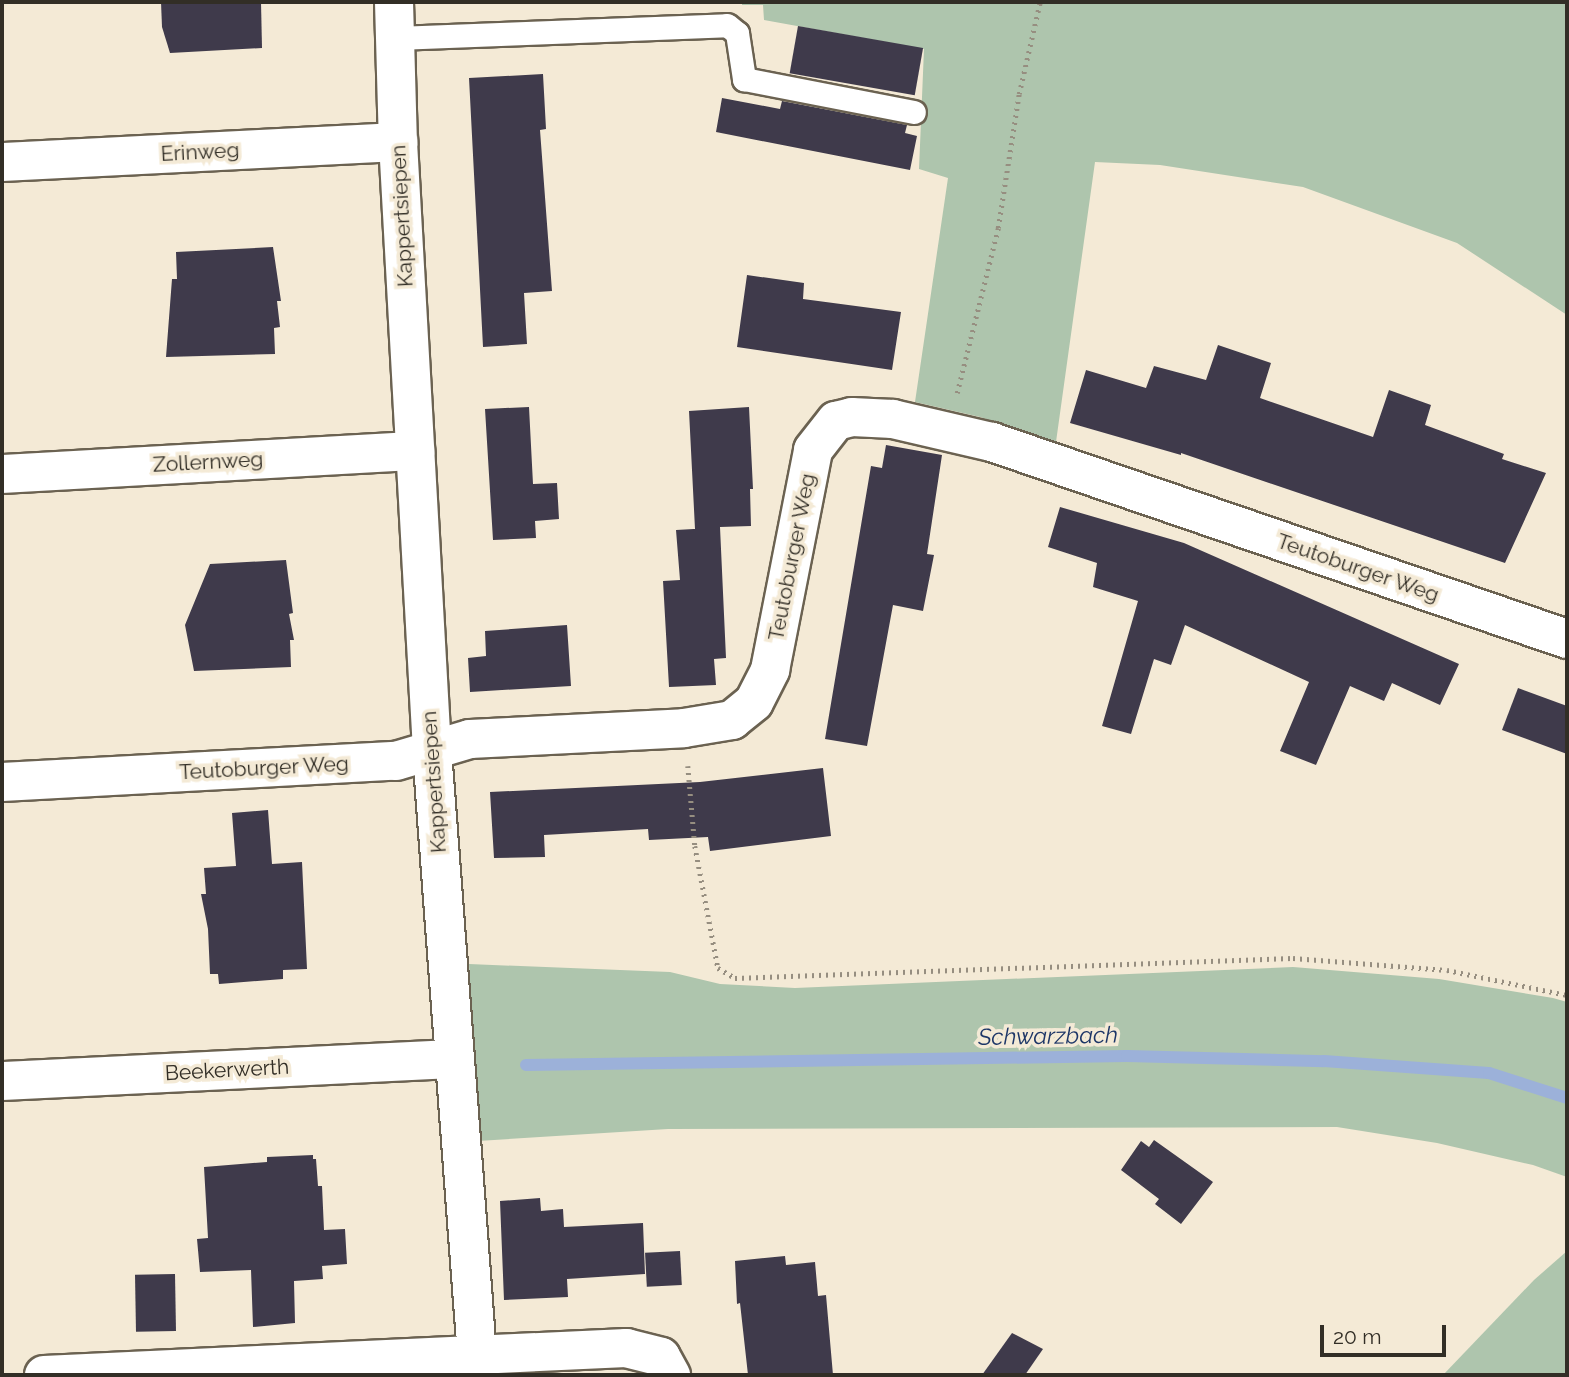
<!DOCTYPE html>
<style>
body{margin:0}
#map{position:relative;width:1569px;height:1377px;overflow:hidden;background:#f4ead6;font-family:Raleway,sans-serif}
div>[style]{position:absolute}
.green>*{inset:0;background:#aec5ad}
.stream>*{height:12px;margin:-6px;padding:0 6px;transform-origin:6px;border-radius:6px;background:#9cb1d9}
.building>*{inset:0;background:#3f3a4b;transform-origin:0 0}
.path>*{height:4.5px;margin-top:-2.25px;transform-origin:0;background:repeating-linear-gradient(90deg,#968e80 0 2px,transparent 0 7px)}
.roads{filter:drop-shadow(2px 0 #6b6251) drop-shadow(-2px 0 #6b6251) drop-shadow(0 2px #6b6251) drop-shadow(0 -2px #6b6251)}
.lane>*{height:23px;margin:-11.5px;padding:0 11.5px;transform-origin:11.5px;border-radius:11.5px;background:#fff}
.street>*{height:38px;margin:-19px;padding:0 19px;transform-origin:19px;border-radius:19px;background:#fff}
span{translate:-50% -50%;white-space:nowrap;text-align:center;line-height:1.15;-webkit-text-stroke:7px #f4ead6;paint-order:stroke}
.street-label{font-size:21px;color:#322e26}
.water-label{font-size:23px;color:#1d3667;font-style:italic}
.frame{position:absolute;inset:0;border:4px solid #322e26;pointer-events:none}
.scale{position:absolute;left:1320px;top:1325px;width:126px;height:32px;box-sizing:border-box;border:4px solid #322e26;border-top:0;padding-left:9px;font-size:21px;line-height:24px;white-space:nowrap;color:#322e26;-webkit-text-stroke:5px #f4ead6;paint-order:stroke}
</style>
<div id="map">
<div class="green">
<div style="clip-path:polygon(742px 2px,1567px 2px,1567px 315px,1457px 243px,1303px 187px,1160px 165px,1095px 162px,1056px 442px,980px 417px,915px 402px,948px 178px,919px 169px,924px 49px,764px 20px,763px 5px,742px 5px)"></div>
<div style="clip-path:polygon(469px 964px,670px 972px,720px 984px,795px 988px,1293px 967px,1439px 979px,1553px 998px,1567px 1002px,1567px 1177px,1533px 1165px,1437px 1143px,1337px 1127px,668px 1129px,478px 1141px)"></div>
<div style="clip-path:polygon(1567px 1251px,1567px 1375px,1443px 1375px,1534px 1280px)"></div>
</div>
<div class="stream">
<div style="left:526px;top:1065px;width:601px;rotate:-0.86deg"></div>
<div style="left:1127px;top:1056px;width:197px;rotate:1.5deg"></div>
<div style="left:1324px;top:1061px;width:165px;rotate:4.2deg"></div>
<div style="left:1489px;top:1073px;width:82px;rotate:17.8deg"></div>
</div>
<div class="building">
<div style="clip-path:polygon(161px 2px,261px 2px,262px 48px,170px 53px,162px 27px)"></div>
<div style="left:798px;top:26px;width:127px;height:48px;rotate:10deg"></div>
<div style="clip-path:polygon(543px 74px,546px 129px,540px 130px,552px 291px,524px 293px,527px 344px,483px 347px,469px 78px)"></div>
<div style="clip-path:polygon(722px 98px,780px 109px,782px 101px,907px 125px,905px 133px,917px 136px,910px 170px,716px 132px)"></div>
<div style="clip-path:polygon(273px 247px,281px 301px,277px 301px,280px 327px,274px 328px,275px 354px,166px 357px,172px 279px,177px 279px,176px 252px)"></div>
<div style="clip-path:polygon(747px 275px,804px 283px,803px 299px,901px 312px,892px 370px,737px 347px)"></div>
<div style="clip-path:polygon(1218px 345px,1271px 363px,1260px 398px,1373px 437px,1389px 390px,1431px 405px,1425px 425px,1504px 454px,1502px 459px,1546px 473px,1505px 563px,1181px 453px,1181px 455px,1070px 423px,1086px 370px,1146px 388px,1154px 366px,1206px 380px)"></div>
<div style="clip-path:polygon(529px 407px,533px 484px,557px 483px,559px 519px,535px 521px,536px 538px,493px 540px,485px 409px)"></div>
<div style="clip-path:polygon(749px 407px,753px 489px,750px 489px,751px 526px,720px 527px,726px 658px,714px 659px,716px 685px,669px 687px,663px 581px,680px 580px,676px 530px,711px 528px,695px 529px,689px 411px)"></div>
<div style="clip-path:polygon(886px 445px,942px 455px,927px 554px,934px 555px,923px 611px,893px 605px,867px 746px,825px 739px,871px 466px,882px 468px)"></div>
<div style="clip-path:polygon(1060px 507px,1184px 543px,1459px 664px,1440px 705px,1392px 683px,1384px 701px,1350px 686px,1316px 765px,1280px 751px,1309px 682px,1185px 625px,1171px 665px,1154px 659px,1131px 734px,1102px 726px,1138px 601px,1093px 587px,1097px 563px,1048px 547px)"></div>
<div style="clip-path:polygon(286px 560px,293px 613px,289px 614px,294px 640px,290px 640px,291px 667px,194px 671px,185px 625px,210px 564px)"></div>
<div style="clip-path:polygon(567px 625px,571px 686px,470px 692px,468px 658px,486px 656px,485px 631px)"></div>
<div style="clip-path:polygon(1518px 688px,1567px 706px,1567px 754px,1502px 730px)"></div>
<div style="clip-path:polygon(823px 768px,831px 836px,710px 851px,708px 837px,649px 840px,648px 829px,544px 835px,545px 857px,494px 858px,490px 792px,700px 782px)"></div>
<div style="clip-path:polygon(268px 810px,272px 864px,302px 862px,307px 969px,283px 970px,283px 979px,219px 984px,218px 974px,210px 974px,208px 929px,201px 894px,206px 894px,204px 868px,236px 866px,232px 813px)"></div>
<div style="clip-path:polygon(1154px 1140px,1213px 1182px,1181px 1224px,1155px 1204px,1159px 1199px,1121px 1170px,1141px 1141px,1149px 1147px)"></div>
<div style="clip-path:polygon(313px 1155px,313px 1159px,316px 1159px,318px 1186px,322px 1186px,324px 1230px,345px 1229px,347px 1264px,322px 1266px,323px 1279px,294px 1281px,295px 1323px,253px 1327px,251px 1270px,200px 1272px,197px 1239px,208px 1238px,204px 1167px,267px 1162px,267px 1157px)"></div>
<div style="clip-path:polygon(540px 1198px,541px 1211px,563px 1209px,564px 1227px,643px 1223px,645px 1274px,567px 1279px,568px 1297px,504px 1300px,500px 1201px)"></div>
<div style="left:680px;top:1251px;width:34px;height:35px;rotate:87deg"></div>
<div style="clip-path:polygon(785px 1256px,786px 1265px,815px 1262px,818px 1296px,826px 1295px,833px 1375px,748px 1375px,740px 1303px,737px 1304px,735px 1261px)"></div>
<div style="left:175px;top:1274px;width:57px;height:40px;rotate:89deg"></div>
<div style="clip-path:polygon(1012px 1333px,1043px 1349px,1025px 1375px,982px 1375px)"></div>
</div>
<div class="path">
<div style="left:957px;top:393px;width:170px;rotate:-76deg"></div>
<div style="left:998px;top:228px;width:136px;rotate:-81.1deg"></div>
<div style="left:1019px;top:94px;width:94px;rotate:-77.1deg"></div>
<div style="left:688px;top:766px;width:80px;rotate:85deg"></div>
<div style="left:695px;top:846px;width:124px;rotate:79.3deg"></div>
<div style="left:718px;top:968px;width:20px;rotate:30deg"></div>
<div style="left:735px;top:978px;width:558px;rotate:-2.05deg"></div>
<div style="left:1293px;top:958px;width:154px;rotate:4.5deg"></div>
<div style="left:1447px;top:970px;width:123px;rotate:11.8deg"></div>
</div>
<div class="roads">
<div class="lane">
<div style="left:396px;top:38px;width:331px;rotate:-2.2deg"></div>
<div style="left:727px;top:25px;width:13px;rotate:39deg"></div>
<div style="left:737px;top:33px;width:47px;rotate:81.3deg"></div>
<div style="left:744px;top:79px;width:173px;rotate:11deg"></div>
</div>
<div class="street">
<div style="left:394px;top:2px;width:140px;rotate:88.4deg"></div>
<div style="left:398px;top:142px;width:610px;rotate:86.8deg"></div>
<div style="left:432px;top:751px;width:606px;rotate:85.74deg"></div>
<div style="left:2px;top:162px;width:397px;rotate:-2.9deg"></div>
<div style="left:2px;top:474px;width:414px;rotate:-3.2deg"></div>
<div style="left:2px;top:782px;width:395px;rotate:-3.1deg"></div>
<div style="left:396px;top:761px;width:77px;rotate:-16.6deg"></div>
<div style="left:470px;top:739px;width:214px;rotate:-2.9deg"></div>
<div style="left:684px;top:728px;width:49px;rotate:-9.5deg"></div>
<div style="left:732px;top:720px;width:28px;rotate:-39deg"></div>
<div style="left:754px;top:702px;width:36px;rotate:-63deg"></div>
<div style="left:770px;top:670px;width:224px;rotate:-78.9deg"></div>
<div style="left:813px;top:450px;width:37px;rotate:-52deg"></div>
<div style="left:836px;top:421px;width:16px;rotate:-14deg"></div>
<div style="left:852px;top:417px;width:41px;rotate:2.8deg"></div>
<div style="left:893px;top:419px;width:102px;rotate:13.1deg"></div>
<div style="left:992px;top:442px;width:608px;rotate:18.91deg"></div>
<div style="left:2px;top:1081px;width:452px;rotate:-2.8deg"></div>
<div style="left:44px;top:1375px;width:583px;rotate:-2.66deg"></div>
<div style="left:626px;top:1348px;width:36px;rotate:14deg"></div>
<div style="left:661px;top:1357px;width:21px;rotate:61deg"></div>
</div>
</div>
<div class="street-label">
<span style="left:200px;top:152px;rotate:-3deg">Erinweg</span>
<span style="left:402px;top:216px;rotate:-93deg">Kappertsiepen</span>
<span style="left:208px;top:462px;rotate:-3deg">Zollernweg</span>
<span style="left:792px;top:557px;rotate:-79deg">Teutoburger Weg</span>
<span style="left:1358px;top:568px;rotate:19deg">Teutoburger Weg</span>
<span style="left:264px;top:768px;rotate:-3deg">Teutoburger Weg</span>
<span style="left:434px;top:782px;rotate:-94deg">Kappertsiepen</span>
<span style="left:227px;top:1070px;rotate:-3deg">Beekerwerth</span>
</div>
<div class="water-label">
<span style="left:1048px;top:1036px;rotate:-1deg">Schwarzbach</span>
</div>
<div class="frame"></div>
<div class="scale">20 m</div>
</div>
